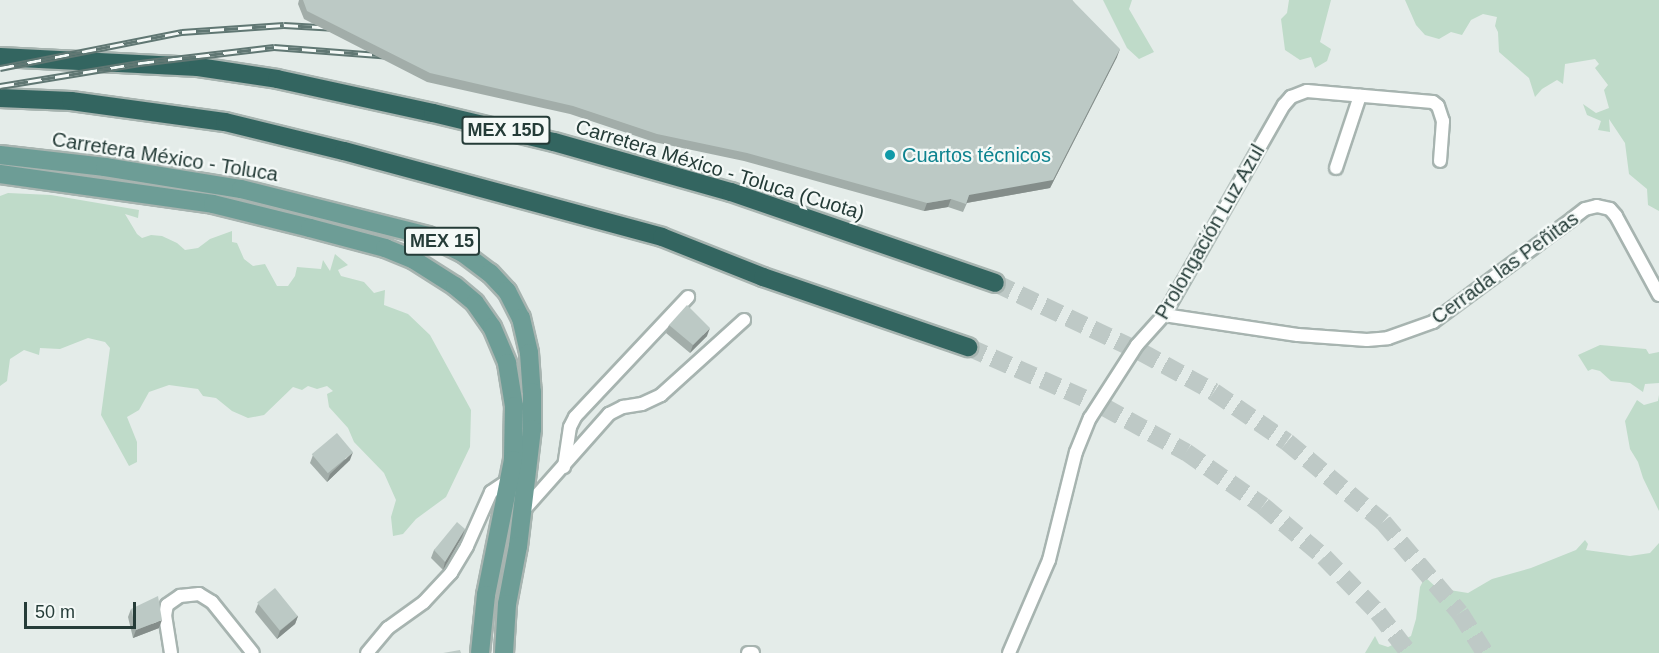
<!DOCTYPE html>
<meta charset="utf-8">
<style>
body{margin:0}
#map{position:relative;width:1659px;height:653px;overflow:hidden;background:#e4ece9;font-family:Arial,sans-serif}
div>[style]{position:absolute}
.green>*{inset:0;background:#bfdbc9}
.highway-tunnel>*{height:18px;margin-top:-9px;transform-origin:0;background:repeating-linear-gradient(90deg,#bec9c6 0 18px,transparent 0 27px)}
.roads{filter:drop-shadow(2px 0 #a7b4b0) drop-shadow(-2px 0 #a7b4b0) drop-shadow(0 2px #a7b4b0) drop-shadow(0 -2px #a7b4b0)}
.street>*{height:12px;margin:-6px;padding:0 6px;transform-origin:6px;border-radius:6px;background:#fff}
.primary>*{height:18px;margin:-9px;padding:0 9px;transform-origin:9px;border-radius:9px;background:#6d9d96}
.highway>*{height:18px;margin:-9px;padding:0 9px;transform-origin:9px;border-radius:9px;background:#336560}
.rail>*{height:7px;margin-top:-3.5px;transform-origin:0;background:repeating-linear-gradient(90deg,#f4f9f7 0 14px,#607773 0 28px);box-sizing:border-box;border-block:2px solid #607773}
.wall>*{inset:0;background:#a2ada9}
.shaded-wall>*{inset:0;background:#848d8a}
.building>*{inset:0;background:#bcc9c5;transform-origin:0 0}
.dots>*{width:16px;height:16px;translate:-50% -50%;box-sizing:border-box;border:3px solid #f4f9f7;border-radius:50%}
span{translate:-50% -50%;white-space:nowrap;text-align:center;line-height:1.15;-webkit-text-stroke:4.5px #f4f9f7;paint-order:stroke}
.shield-label span{padding:2px 4px;background:#f4f9f7;border:2px solid;border-radius:4px;-webkit-text-stroke-width:0}
.shield-label{font-size:18px;color:#253c38;font-weight:700}
.culture-label{font-size:20px;color:#0d838f}
.left{translate:0 -50%;text-align:left}
.street-label{font-size:20px;color:#253c38}
.scale{position:absolute;left:24px;top:602px;width:112px;height:27px;box-sizing:border-box;border:3px solid #253c38;border-top:0;padding-left:8px;font-size:18px;line-height:21px;white-space:nowrap;color:#253c38;-webkit-text-stroke:4px #f4f9f7;paint-order:stroke}
</style>
<div id="map">
<div class="green">
<div style="clip-path:polygon(1103px 0,1132px 0,1129px 9px,1154px 52px,1139px 59px,1127px 48px)"></div>
<div style="clip-path:polygon(1289px 0,1331px 0,1320px 42px,1331px 49px,1327px 61px,1315px 68px,1311px 57px,1300px 60px,1285px 50px,1281px 19px,1287px 13px)"></div>
<div style="clip-path:polygon(1405px 0,1659px 0,1659px 211px,1648px 205px,1647px 189px,1629px 174px,1625px 143px,1609px 119px,1610px 132px,1598px 130px,1601px 121px,1587px 115px,1583px 104px,1596px 113px,1609px 108px,1604px 90px,1608px 85px,1595px 68px,1599px 64px,1595px 59px,1565px 64px,1563px 84px,1557px 80px,1542px 89px,1535px 97px,1529px 78px,1499px 52px,1498px 32px,1495px 26px,1497px 17px,1483px 14px,1471px 20px,1462px 35px,1451px 32px,1439px 39px,1425px 35px,1416px 25px)"></div>
<div style="clip-path:polygon(8px 193px,51px 195px,139px 210px,138px 218px,125px 214px,137px 234px,142px 238px,151px 235px,162px 236px,177px 243px,185px 250px,198px 248px,210px 239px,232px 231px,232px 242px,237px 243px,244px 259px,253px 266px,265px 264px,277px 286px,288px 286px,295px 276px,297px 267px,321px 269px,323px 260px,330px 271px,335px 254px,348px 265px,338px 270px,341px 276px,364px 282px,374px 293px,385px 290px,384px 305px,408px 314px,430px 335px,471px 410px,470px 447px,446px 497px,416px 519px,403px 534px,393px 536px,391px 517px,396px 500px,384px 473px,354px 442px,348px 428px,329px 407px,327px 394px,333px 391px,327px 386px,317px 389px,308px 386px,302px 390px,293px 387px,264px 415px,248px 418px,232px 411px,216px 398px,203px 396px,198px 389px,169px 385px,149px 392px,139px 410px,127px 417px,137px 442px,137px 462px,129px 466px,101px 415px,110px 348px,105px 342px,88px 338px,60px 349px,40px 348px,39px 355px,24px 350px,10px 359px,7px 381px,0 386px,0 196px)"></div>
<div style="clip-path:polygon(1600px 345px,1646px 349px,1649px 354px,1659px 352px,1659px 383px,1645px 384px,1643px 392px,1630px 383px,1611px 381px,1600px 371px,1592px 369px,1588px 371px,1578px 355px)"></div>
<div style="clip-path:polygon(1659px 395px,1659px 511px,1643px 478px,1638px 462px,1630px 449px,1625px 421px,1637px 400px,1644px 405px,1658px 401px)"></div>
<div style="clip-path:polygon(1585px 540px,1588px 544px,1586px 550px,1630px 556px,1650px 553px,1659px 543px,1659px 653px,1365px 653px,1375px 636px,1379px 644px,1388px 647px,1411px 636px,1416px 619px,1420px 587px,1425px 577px,1437px 588px,1468px 593px,1492px 579px,1531px 568px,1576px 550px)"></div>
</div>
<div class="highway-tunnel">
<div style="left:995px;top:283px;width:161px;rotate:25.3deg"></div>
<div style="left:1141px;top:352px;width:83px;rotate:28.7deg"></div>
<div style="left:1214px;top:392px;width:88px;rotate:34.4deg"></div>
<div style="left:1287px;top:442px;width:125px;rotate:39.8deg"></div>
<div style="left:1383px;top:522px;width:119px;rotate:49.8deg"></div>
<div style="left:1460px;top:613px;width:47px;rotate:58deg"></div>
<div style="left:968px;top:347px;width:149px;rotate:23.8deg"></div>
<div style="left:1104px;top:407px;width:94px;rotate:28.8deg"></div>
<div style="left:1186px;top:452px;width:94px;rotate:35deg"></div>
<div style="left:1263px;top:506px;width:80px;rotate:39.9deg"></div>
<div style="left:1324px;top:557px;width:78px;rotate:46deg"></div>
<div style="left:1378px;top:613px;width:51px;rotate:52.2deg"></div>
</div>
<div class="roads">
<div class="street">
<div style="left:1336px;top:168px;width:76px;rotate:-71.6deg"></div>
<div style="left:1164px;top:315px;width:135px;rotate:8.5deg"></div>
<div style="left:1298px;top:335px;width:69px;rotate:4.1deg"></div>
<div style="left:1367px;top:340px;width:21px;rotate:-5deg"></div>
<div style="left:1388px;top:338px;width:48px;rotate:-19.6deg"></div>
<div style="left:1433px;top:322px;width:173px;rotate:-36.5deg"></div>
<div style="left:1572px;top:219px;width:16px;rotate:-38deg"></div>
<div style="left:1585px;top:209px;width:12px;rotate:-14deg"></div>
<div style="left:1597px;top:206px;width:13px;rotate:13deg"></div>
<div style="left:1610px;top:209px;width:9px;rotate:49deg"></div>
<div style="left:1616px;top:216px;width:90px;rotate:61.4deg"></div>
<div style="left:564px;top:467px;width:40px;rotate:-81.5deg"></div>
<div style="left:570px;top:427px;width:11px;rotate:-63deg"></div>
<div style="left:575px;top:417px;width:165px;rotate:-46.7deg"></div>
<div style="left:523px;top:511px;width:130px;rotate:-48.4deg"></div>
<div style="left:609px;top:414px;width:16px;rotate:-27deg"></div>
<div style="left:623px;top:407px;width:19px;rotate:-9deg"></div>
<div style="left:642px;top:404px;width:21px;rotate:-25deg"></div>
<div style="left:661px;top:395px;width:112px;rotate:-42.1deg"></div>
<div style="left:171px;top:653px;width:37px;rotate:-99deg"></div>
<div style="left:165px;top:616px;width:11px;rotate:-80deg"></div>
<div style="left:167px;top:605px;width:16px;rotate:-35deg"></div>
<div style="left:180px;top:596px;width:19px;rotate:-6deg"></div>
<div style="left:199px;top:594px;width:15px;rotate:32deg"></div>
<div style="left:212px;top:602px;width:65px;rotate:51.2deg"></div>
<div style="left:367px;top:653px;width:33px;rotate:-50deg"></div>
<div style="left:388px;top:628px;width:44px;rotate:-35.8deg"></div>
<div style="left:424px;top:602px;width:40px;rotate:-47deg"></div>
<div style="left:451px;top:573px;width:31px;rotate:-59deg"></div>
<div style="left:467px;top:546px;width:59px;rotate:-66deg"></div>
<div style="left:491px;top:492px;width:23px;rotate:-34deg"></div>
<div style="left:748px;top:653px;width:5px"></div>
<div style="left:1009px;top:653px;width:101px;rotate:-66.7deg"></div>
<div style="left:1049px;top:560px;width:111px;rotate:-76deg"></div>
<div style="left:1076px;top:452px;width:37px;rotate:-68deg"></div>
<div style="left:1090px;top:418px;width:87px;rotate:-57.2deg"></div>
<div style="left:1137px;top:345px;width:40px;rotate:-48deg"></div>
<div style="left:1164px;top:315px;width:242px;rotate:-60.3deg"></div>
<div style="left:1284px;top:105px;width:11px;rotate:-49deg"></div>
<div style="left:1291px;top:97px;width:17px;rotate:-21deg"></div>
<div style="left:1307px;top:91px;width:126px;rotate:5deg"></div>
<div style="left:1433px;top:102px;width:6px;rotate:39deg"></div>
<div style="left:1438px;top:106px;width:16px;rotate:72deg"></div>
<div style="left:1443px;top:121px;width:40px;rotate:94.3deg"></div>
</div>
<div class="primary">
<div style="left:0;top:155px;width:106px;rotate:6.5deg"></div>
<div style="left:105px;top:167px;width:138px;rotate:9.2deg"></div>
<div style="left:241px;top:189px;width:193px;rotate:14.1deg"></div>
<div style="left:428px;top:236px;width:39px;rotate:26deg"></div>
<div style="left:463px;top:253px;width:34px;rotate:37deg"></div>
<div style="left:490px;top:273px;width:25px;rotate:47deg"></div>
<div style="left:507px;top:291px;width:30px;rotate:63deg"></div>
<div style="left:521px;top:318px;width:36px;rotate:77deg"></div>
<div style="left:529px;top:353px;width:39px;rotate:86deg"></div>
<div style="left:532px;top:392px;width:37px;rotate:90deg"></div>
<div style="left:532px;top:429px;width:118px;rotate:96.8deg"></div>
<div style="left:518px;top:546px;width:59px;rotate:100.7deg"></div>
<div style="left:507px;top:604px;width:49px;rotate:93.5deg"></div>
<div style="left:0;top:174px;width:215px;rotate:8deg"></div>
<div style="left:213px;top:204px;width:100px;rotate:13.9deg"></div>
<div style="left:310px;top:228px;width:78px;rotate:14.9deg"></div>
<div style="left:385px;top:248px;width:31px;rotate:22deg"></div>
<div style="left:414px;top:260px;width:49px;rotate:32.4deg"></div>
<div style="left:455px;top:286px;width:26px;rotate:40deg"></div>
<div style="left:475px;top:303px;width:29px;rotate:55deg"></div>
<div style="left:492px;top:327px;width:39px;rotate:67deg"></div>
<div style="left:507px;top:363px;width:44px;rotate:80.8deg"></div>
<div style="left:514px;top:406px;width:54px;rotate:91.1deg"></div>
<div style="left:513px;top:460px;width:138px;rotate:101.3deg"></div>
<div style="left:486px;top:595px;width:58px;rotate:95.9deg"></div>
</div>
<div class="highway">
<div style="left:0;top:57px;width:198px;rotate:2.9deg"></div>
<div style="left:198px;top:67px;width:80px;rotate:8.6deg"></div>
<div style="left:277px;top:79px;width:160px;rotate:12.3deg"></div>
<div style="left:433px;top:113px;width:124px;rotate:13.5deg"></div>
<div style="left:554px;top:142px;width:184px;rotate:15.8deg"></div>
<div style="left:731px;top:192px;width:279px;rotate:19deg"></div>
<div style="left:0;top:98px;width:71px;rotate:2.4deg"></div>
<div style="left:71px;top:101px;width:155px;rotate:7.8deg"></div>
<div style="left:225px;top:122px;width:122px;rotate:13.7deg"></div>
<div style="left:344px;top:151px;width:329px;rotate:15.1deg"></div>
<div style="left:662px;top:237px;width:109px;rotate:21.6deg"></div>
<div style="left:763px;top:277px;width:217px;rotate:18.9deg"></div>
</div>
</div>
<div class="rail">
<div style="left:0;top:68px;width:186px;rotate:-11.2deg"></div>
<div style="left:182px;top:32px;width:102px;rotate:-3.9deg"></div>
<div style="left:284px;top:25px;width:53px;rotate:3.2deg"></div>
<div style="left:0;top:86px;width:142px;rotate:-9.3deg"></div>
<div style="left:140px;top:63px;width:135px;rotate:-6.8deg"></div>
<div style="left:274px;top:47px;width:118px;rotate:4.4deg"></div>
</div>
<div class="wall">
<div style="clip-path:polygon(299px 0,1072px 0,1117px 57px,1050px 188px,967px 203px,963px 212px,948px 207px,924px 211px,744px 161px,654px 142px,570px 114px,427px 82px,304px 19px,298px 4px)"></div>
<div style="clip-path:polygon(669px 325px,707px 336px,690px 353px,666px 333px)"></div>
<div style="clip-path:polygon(313px 455px,350px 460px,327px 482px,310px 463px)"></div>
<div style="clip-path:polygon(465px 529px,462px 537px,443px 570px,431px 558px,434px 550px)"></div>
<div style="clip-path:polygon(258px 604px,298px 616px,295px 624px,277px 639px,255px 612px)"></div>
<div style="clip-path:polygon(131px 609px,159px 628px,133px 638px,128px 617px)"></div>
</div>
<div class="shaded-wall">
<div style="clip-path:polygon(1120px 49px,1117px 57px,1050px 188px,966px 203px,969px 195px)"></div>
<div style="clip-path:polygon(951px 199px,948px 207px,924px 211px,927px 203px)"></div>
<div style="clip-path:polygon(710px 328px,707px 336px,690px 353px,693px 345px)"></div>
<div style="clip-path:polygon(353px 452px,350px 460px,327px 482px,330px 474px)"></div>
<div style="clip-path:polygon(465px 529px,462px 537px,443px 570px,445px 562px)"></div>
<div style="clip-path:polygon(298px 616px,295px 624px,277px 639px,280px 631px)"></div>
<div style="clip-path:polygon(162px 620px,159px 628px,133px 638px,136px 630px)"></div>
</div>
<div class="building">
<div style="clip-path:polygon(303px 0,1072px 0,1120px 49px,1053px 180px,969px 195px,966px 204px,951px 199px,927px 203px,747px 153px,657px 134px,573px 106px,430px 73px,307px 11px)"></div>
<div style="clip-path:polygon(687px 305px,710px 328px,693px 345px,669px 325px)"></div>
<div style="left:337px;top:433px;width:25px;height:33px;rotate:50deg"></div>
<div style="clip-path:polygon(457px 522px,465px 529px,445px 562px,434px 550px)"></div>
<div style="left:275px;top:588px;width:36px;height:23px;rotate:51deg"></div>
<div style="clip-path:polygon(158px 596px,162px 620px,136px 630px,131px 609px)"></div>
<div style="clip-path:polygon(460px 650px,461px 653px,443px 653px)"></div>
</div>
<div class="dots">
<div style="left:890px;top:155px;background:#0f9aa8"></div>
</div>
<div class="shield-label">
<span style="left:506px;top:130px">MEX 15D</span>
<span style="left:442px;top:241px">MEX 15</span>
</div>
<div class="culture-label">
<span class="left" style="left:902px;top:155px">Cuartos técnicos</span>
</div>
<div class="street-label">
<span style="left:165px;top:157px;rotate:9deg">Carretera México - Toluca</span>
<span style="left:720px;top:170px;rotate:17deg">Carretera México - Toluca (Cuota)</span>
<span style="left:1210px;top:232px;rotate:-60deg">Prolongación Luz Azul</span>
<span style="left:1505px;top:268px;rotate:-36deg">Cerrada las Peñitas</span>
</div>
<div class="scale">50 m</div>
</div>
